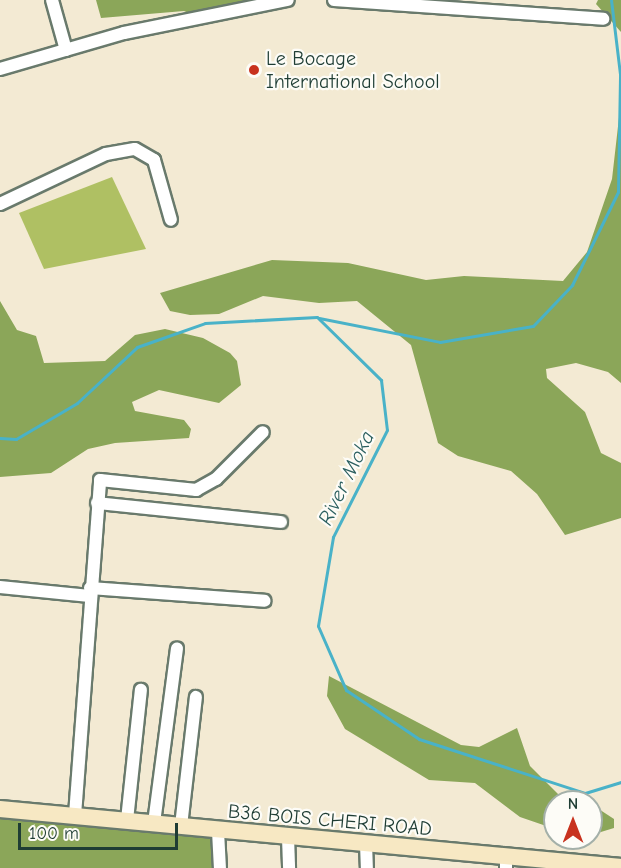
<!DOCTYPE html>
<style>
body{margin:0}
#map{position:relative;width:621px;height:868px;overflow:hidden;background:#f3ead3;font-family:"Comic Neue",sans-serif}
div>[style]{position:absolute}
.green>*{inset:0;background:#afc063}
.forest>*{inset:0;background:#8ba659}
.stream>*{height:3px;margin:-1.5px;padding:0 1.5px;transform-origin:1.5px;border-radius:1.5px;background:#49b2c8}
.roads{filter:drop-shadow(2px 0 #697a6c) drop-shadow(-2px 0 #697a6c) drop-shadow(0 2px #697a6c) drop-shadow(0 -2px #697a6c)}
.minor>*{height:12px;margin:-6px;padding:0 6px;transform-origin:6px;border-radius:6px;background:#fff}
.secondary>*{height:16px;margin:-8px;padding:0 8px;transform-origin:8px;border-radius:8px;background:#f7e8c3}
.dots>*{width:16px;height:16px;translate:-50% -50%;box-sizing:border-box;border:3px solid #fdfcf7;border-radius:50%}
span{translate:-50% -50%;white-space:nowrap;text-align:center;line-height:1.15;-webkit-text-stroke:4.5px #fdfcf7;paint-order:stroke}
.poi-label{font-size:20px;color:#1f3d34}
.left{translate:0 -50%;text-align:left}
.street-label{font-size:20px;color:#1f3d34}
.water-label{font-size:21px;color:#2c6060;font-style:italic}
.north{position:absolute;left:543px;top:790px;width:60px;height:60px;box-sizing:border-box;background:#fdfcf7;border:2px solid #a4b0a9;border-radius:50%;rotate:0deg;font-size:16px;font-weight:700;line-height:24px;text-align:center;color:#1f3d34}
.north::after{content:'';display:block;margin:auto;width:21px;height:27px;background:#c8321e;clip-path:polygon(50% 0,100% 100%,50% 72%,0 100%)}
.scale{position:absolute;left:18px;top:823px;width:160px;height:27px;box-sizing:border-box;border:3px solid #1f3d34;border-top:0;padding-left:8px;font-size:18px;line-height:21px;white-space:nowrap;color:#1f3d34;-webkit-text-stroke:4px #fdfcf7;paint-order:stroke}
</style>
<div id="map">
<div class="green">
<div style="clip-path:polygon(112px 177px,146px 249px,44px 269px,19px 213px)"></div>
</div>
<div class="forest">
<div style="clip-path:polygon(96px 0,253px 0,242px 15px,206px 21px,184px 11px,101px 18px)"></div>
<div style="clip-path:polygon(598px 0,621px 0,621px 32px,596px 4px)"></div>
<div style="clip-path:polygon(621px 100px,621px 383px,608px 372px,576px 363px,546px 369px,547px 378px,585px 412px,601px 453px,621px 463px,621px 518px,565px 535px,537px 494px,511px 471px,458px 456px,438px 443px,411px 345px,357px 301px,319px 303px,263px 296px,219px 314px,190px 315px,170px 311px,160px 293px,272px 260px,348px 263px,426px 280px,464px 276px,563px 281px,587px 252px,612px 179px)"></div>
<div style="clip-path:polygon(0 301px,17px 330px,36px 336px,44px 363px,105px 361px,135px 335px,165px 329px,203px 338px,230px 353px,237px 361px,241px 385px,219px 403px,159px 390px,132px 402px,135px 411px,184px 420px,191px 429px,189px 438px,115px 443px,88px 449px,51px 473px,0 477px)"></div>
<div style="clip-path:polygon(329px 676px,461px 745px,479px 747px,517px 728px,530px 766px,559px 795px,582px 802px,555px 802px,555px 829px,520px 817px,475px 783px,429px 780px,345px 729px,327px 696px)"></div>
<div style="clip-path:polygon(591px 804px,614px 819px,614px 828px,591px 835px)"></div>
<div style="clip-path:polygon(0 813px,224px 832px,227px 868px,0 868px)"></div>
</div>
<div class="stream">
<div style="left:319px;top:318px;width:123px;rotate:11.2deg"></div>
<div style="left:440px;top:342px;width:94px;rotate:-9.8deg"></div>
<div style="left:533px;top:326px;width:57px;rotate:-46.4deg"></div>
<div style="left:572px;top:285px;width:104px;rotate:-63.7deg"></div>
<div style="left:618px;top:192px;width:118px;rotate:-89deg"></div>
<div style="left:620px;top:74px;width:75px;rotate:-96.9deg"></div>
<div style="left:0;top:438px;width:16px;rotate:4deg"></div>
<div style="left:16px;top:439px;width:71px;rotate:-30.5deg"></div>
<div style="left:77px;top:403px;width:82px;rotate:-43deg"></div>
<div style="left:137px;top:347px;width:72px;rotate:-19.4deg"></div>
<div style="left:205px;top:323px;width:112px;rotate:-3.1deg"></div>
<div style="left:317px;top:317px;width:90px;rotate:44.5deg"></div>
<div style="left:381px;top:380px;width:50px;rotate:83.2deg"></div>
<div style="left:387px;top:430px;width:120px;rotate:116.8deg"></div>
<div style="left:333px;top:537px;width:90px;rotate:99.6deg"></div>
<div style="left:318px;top:626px;width:70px;rotate:66.4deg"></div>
<div style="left:346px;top:690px;width:88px;rotate:33.9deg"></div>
<div style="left:419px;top:739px;width:175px;rotate:18deg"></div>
<div style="left:585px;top:793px;width:38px;rotate:-17deg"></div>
</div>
<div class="roads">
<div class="minor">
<div style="left:52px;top:0;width:52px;rotate:74.4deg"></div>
<div style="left:334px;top:0;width:270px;rotate:4deg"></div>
<div style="left:0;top:69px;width:129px;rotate:-16.2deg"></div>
<div style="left:124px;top:33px;width:167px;rotate:-11.4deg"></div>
<div style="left:0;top:204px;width:117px;rotate:-25.3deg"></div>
<div style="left:106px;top:154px;width:29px;rotate:-10deg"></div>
<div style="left:135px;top:149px;width:22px;rotate:30deg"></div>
<div style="left:154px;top:160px;width:62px;rotate:74.2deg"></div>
<div style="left:97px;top:503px;width:185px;rotate:5.9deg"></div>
<div style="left:0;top:587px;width:90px;rotate:5.7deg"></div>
<div style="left:90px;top:588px;width:175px;rotate:4.2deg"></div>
<div style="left:75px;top:815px;width:336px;rotate:-85.7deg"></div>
<div style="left:100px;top:480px;width:97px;rotate:5.9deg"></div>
<div style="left:196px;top:490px;width:23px;rotate:-29deg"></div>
<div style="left:216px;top:479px;width:66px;rotate:-45deg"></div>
<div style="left:127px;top:820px;width:131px;rotate:-83.9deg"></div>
<div style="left:154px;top:823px;width:176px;rotate:-82.5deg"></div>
<div style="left:181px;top:826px;width:130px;rotate:-83.4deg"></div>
<div style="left:218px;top:831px;width:37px;rotate:87deg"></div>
<div style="left:288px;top:837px;width:31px;rotate:88deg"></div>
<div style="left:366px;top:843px;width:25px;rotate:88deg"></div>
<div style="left:506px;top:856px;width:12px;rotate:90deg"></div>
</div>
<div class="secondary">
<div style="left:0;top:809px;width:624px;rotate:5.34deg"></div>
</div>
</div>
<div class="dots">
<div style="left:254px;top:70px;background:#c8321e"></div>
</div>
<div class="poi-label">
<span class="left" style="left:266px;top:70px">Le Bocage<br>International School</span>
</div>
<div class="street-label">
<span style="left:330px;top:820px;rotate:5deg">B36 BOIS CHERI ROAD</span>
</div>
<div class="water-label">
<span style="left:346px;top:478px;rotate:-64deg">River Moka</span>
</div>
<div class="north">N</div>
<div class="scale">100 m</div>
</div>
